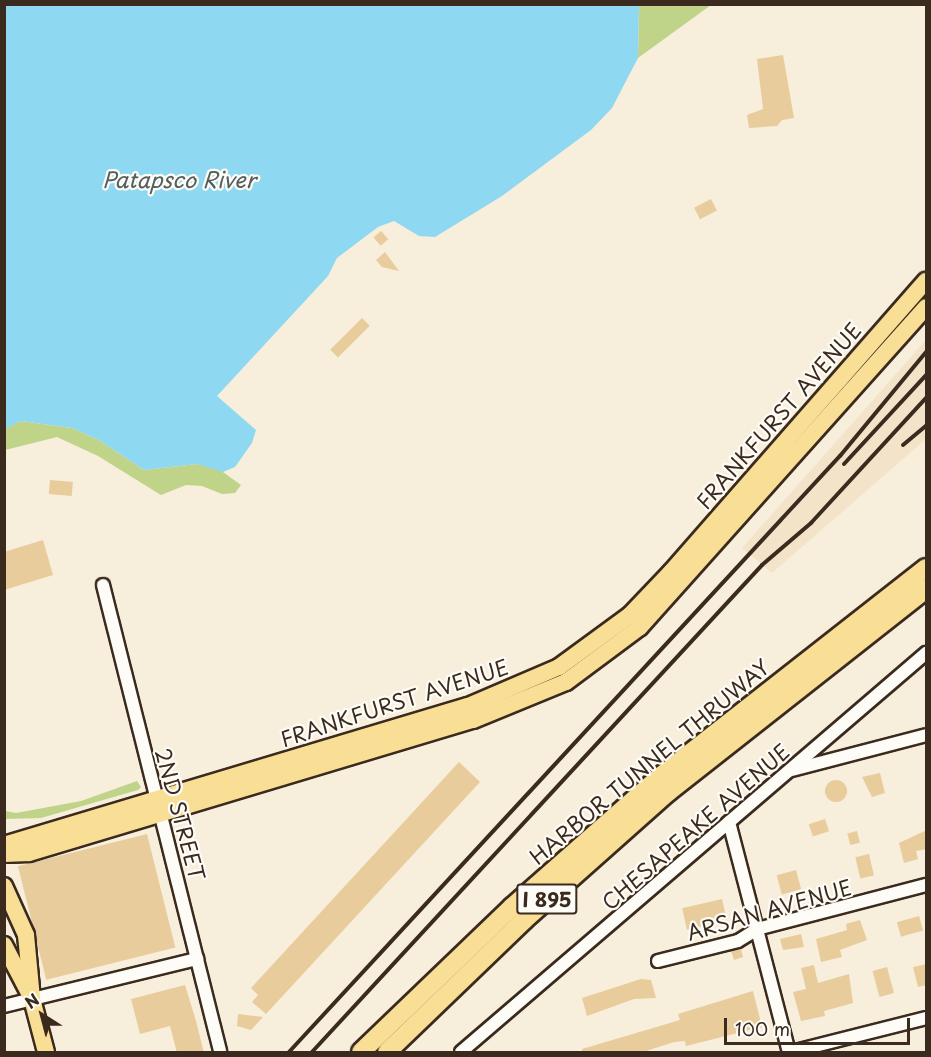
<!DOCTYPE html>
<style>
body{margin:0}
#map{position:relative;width:931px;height:1057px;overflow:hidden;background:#f7eedc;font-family:"Playpen Sans",sans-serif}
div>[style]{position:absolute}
.built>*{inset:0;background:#f3e4c9}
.green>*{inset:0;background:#c0d489}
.water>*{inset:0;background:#8fd8f1}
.building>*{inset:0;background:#e9cc9c;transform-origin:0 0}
.round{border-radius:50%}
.roads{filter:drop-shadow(2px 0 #3b2a1e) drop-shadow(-2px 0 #3b2a1e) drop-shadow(0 2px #3b2a1e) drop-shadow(0 -2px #3b2a1e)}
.minor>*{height:12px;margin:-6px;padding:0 6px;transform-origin:6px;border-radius:6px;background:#fdfcf7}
.major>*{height:16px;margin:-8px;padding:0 8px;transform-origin:8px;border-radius:8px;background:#f9df96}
.highway>*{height:18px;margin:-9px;padding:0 9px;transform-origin:9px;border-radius:9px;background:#f9df96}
.rail>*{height:4px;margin:-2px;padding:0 2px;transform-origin:2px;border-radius:2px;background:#3b2a1e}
span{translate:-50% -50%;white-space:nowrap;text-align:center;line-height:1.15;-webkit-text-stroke:4.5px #fdfcf7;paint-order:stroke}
.shield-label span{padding:2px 4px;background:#fdfcf7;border:2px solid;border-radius:4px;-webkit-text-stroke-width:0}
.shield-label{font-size:20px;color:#3b2a1e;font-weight:700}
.street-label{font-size:21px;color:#3b2a1e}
.water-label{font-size:22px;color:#545e5d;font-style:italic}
.frame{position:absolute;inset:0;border:6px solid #3b2a1e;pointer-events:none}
.north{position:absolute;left:12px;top:985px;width:60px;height:60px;-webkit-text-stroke:4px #fdfcf7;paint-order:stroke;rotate:324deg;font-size:16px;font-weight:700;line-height:24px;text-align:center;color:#3b2a1e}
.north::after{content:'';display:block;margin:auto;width:21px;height:27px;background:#3b2a1e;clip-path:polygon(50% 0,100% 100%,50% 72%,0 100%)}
.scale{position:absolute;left:724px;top:1018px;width:186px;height:27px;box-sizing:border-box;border:3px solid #3b2a1e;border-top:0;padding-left:8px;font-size:18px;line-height:21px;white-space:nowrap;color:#3b2a1e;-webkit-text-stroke:4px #fdfcf7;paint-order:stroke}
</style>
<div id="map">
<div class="built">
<div style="clip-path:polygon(926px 340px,926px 439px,772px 573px,742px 548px)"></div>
</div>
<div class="green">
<div style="clip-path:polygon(639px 5px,711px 5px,638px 58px)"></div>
<div style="clip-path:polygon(21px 421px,72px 428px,99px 440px,144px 470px,197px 464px,216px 467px,241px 485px,235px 493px,222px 494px,202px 486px,186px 485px,161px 495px,98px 456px,57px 437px,5px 450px,4px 429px)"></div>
<div style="clip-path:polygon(137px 781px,141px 787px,138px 790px,41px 818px,5px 819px,5px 811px,16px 813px,81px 801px)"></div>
</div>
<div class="water">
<div style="clip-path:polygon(4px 5px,639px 5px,638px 58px,612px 108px,591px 130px,502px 196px,435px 237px,419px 236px,394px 221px,378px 227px,337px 258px,328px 276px,217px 396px,256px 430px,252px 443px,235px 467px,223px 472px,197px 464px,144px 470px,99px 440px,72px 428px,21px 421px,5px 429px)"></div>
</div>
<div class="building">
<div style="clip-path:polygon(783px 55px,794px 118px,782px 120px,777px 126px,749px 128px,747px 115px,763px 109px,757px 59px)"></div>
<div style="left:711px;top:199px;width:13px;height:19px;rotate:63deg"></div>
<div style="left:381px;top:231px;width:11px;height:10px;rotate:49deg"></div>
<div style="clip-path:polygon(385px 252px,399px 271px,382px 267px,376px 260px)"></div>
<div style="left:362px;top:318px;width:11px;height:45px;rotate:45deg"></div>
<div style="left:50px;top:480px;width:23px;height:14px;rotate:5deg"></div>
<div style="clip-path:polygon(43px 540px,53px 575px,4px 590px,4px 552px)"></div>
<div style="clip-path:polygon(459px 762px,480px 782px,266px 1014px,252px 1002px,258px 995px,251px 988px)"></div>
<div style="clip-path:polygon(880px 773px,885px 793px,872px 797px,862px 777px)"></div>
<div class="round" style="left:825px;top:780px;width:22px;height:22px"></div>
<div style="left:825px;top:819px;width:13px;height:17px;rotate:72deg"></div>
<div style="clip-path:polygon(927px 830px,927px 849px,916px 851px,918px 859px,904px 863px,899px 843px)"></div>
<div style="left:857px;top:831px;width:12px;height:10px;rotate:76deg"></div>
<div style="left:147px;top:834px;width:117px;height:133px;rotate:76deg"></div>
<div style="left:869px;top:854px;width:22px;height:14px;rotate:77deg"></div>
<div style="left:796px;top:870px;width:20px;height:20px;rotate:75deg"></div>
<div style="left:722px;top:899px;width:22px;height:41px;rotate:77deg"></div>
<div style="left:919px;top:916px;width:15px;height:23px;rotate:74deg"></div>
<div style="clip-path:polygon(860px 920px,867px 940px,840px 950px,842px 957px,821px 962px,816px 939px,847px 930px,846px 924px)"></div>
<div style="clip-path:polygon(801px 934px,804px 947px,783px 950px,780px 939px)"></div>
<div style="clip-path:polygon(741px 949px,743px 957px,734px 960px,731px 951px)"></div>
<div style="clip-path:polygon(927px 964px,927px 985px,918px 987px,913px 967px)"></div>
<div style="clip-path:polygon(814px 965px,818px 983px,849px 974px,853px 1003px,824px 1011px,825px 1016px,801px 1021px,793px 992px,806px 989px,801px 968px)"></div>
<div style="left:887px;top:967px;width:27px;height:15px;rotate:75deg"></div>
<div style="clip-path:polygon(641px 979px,651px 980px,656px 998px,634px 999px,587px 1016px,582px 998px)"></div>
<div style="clip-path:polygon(185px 985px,196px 1021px,204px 1053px,177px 1053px,170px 1026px,140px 1034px,131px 999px)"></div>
<div style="clip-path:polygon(753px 991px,762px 1027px,686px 1046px,685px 1041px,674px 1042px,640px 1053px,582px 1053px,582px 1049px,680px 1020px,678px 1014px)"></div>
<div style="clip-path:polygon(238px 1014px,263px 1017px,251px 1030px,237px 1026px)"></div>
</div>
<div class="roads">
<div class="minor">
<div style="left:103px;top:585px;width:481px;rotate:75.9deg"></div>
<div style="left:792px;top:770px;width:138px;rotate:-14.6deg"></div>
<div style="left:729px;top:822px;width:238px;rotate:75.4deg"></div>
<div style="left:658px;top:961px;width:82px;rotate:-14deg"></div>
<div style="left:738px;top:941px;width:22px;rotate:-32deg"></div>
<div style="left:757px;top:929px;width:175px;rotate:-14.6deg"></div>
<div style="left:4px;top:1006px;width:199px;rotate:-13.7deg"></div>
<div style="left:461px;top:1052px;width:613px;rotate:-40.63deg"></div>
<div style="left:791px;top:1052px;width:139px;rotate:-14.1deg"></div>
</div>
<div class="major">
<div style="left:4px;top:845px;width:484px;rotate:-16.7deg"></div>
<div style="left:468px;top:706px;width:99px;rotate:-23.2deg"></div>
<div style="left:559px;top:667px;width:88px;rotate:-36.2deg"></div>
<div style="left:630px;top:615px;width:59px;rotate:-46.4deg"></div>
<div style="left:671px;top:572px;width:387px;rotate:-48.8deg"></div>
<div style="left:4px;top:854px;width:25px;rotate:-2deg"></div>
<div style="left:29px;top:853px;width:463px;rotate:-16.7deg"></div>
<div style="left:473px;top:720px;width:100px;rotate:-22.2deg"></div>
<div style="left:566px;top:682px;width:92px;rotate:-36.6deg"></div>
<div style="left:640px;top:627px;width:429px;rotate:-48.2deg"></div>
<div style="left:4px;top:886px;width:54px;rotate:65.8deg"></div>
<div style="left:26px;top:935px;width:64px;rotate:84.6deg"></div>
<div style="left:32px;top:999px;width:55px;rotate:75.2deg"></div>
<div style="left:4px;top:945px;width:56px;rotate:62.5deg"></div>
</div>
<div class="highway">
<div style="left:361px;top:1052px;width:209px;rotate:-43.8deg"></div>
<div style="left:512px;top:907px;width:193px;rotate:-41.4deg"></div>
<div style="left:657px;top:779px;width:342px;rotate:-38.1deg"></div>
<div style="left:387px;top:1052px;width:190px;rotate:-43.9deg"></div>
<div style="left:524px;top:920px;width:193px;rotate:-41.6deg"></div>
<div style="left:668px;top:792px;width:328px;rotate:-38.2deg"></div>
</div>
</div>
<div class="rail">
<div style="left:903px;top:445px;width:30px;rotate:-40deg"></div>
<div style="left:844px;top:464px;width:121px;rotate:-47.3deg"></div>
<div style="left:289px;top:1052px;width:812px;rotate:-47.25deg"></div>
<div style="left:840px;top:456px;width:135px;rotate:-50.4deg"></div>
<div style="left:312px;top:1052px;width:663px;rotate:-47.26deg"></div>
<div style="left:762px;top:565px;width:65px;rotate:-40.6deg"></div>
<div style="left:811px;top:523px;width:170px;rotate:-47.4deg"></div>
</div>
<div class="shield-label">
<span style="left:547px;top:899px">I 895</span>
</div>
<div class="street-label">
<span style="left:778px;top:415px;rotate:-49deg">FRANKFURST AVENUE</span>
<span style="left:394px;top:702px;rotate:-18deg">FRANKFURST AVENUE</span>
<span style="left:649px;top:761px;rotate:-40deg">HARBOR TUNNEL THRUWAY</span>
<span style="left:181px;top:814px;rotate:75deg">2ND STREET</span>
<span style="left:695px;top:826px;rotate:-41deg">CHESAPEAKE AVENUE</span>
<span style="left:769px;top:909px;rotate:-16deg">ARSAN AVENUE</span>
</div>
<div class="water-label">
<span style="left:179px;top:179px">Patapsco River</span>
</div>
<div class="frame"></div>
<div class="north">N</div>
<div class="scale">100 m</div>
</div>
